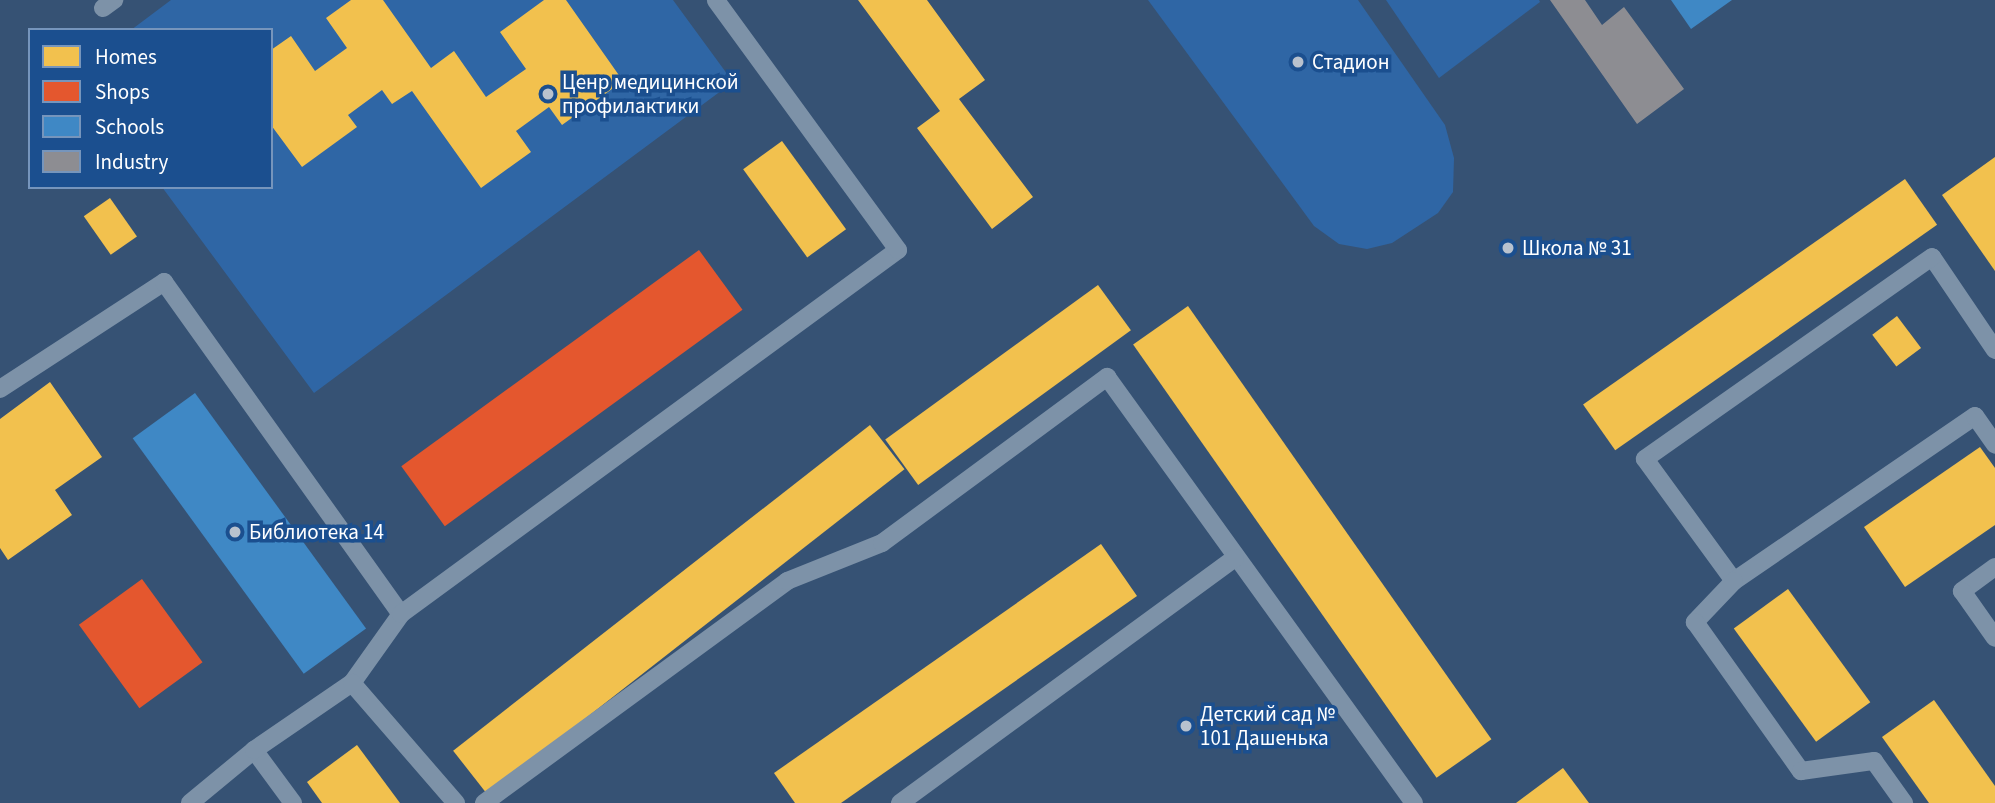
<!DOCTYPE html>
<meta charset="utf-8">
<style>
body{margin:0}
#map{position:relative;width:1995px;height:803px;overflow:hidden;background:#365274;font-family:"Source Sans 3",sans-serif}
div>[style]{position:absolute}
.green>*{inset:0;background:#2f66a5}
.homes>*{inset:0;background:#f2c14e;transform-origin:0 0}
.shops>*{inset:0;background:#e4572e;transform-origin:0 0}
.schools>*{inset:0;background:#3f88c5;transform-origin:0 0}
.industry>*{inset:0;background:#8d8d92}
.lane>*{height:18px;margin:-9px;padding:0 9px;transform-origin:9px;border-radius:9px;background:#7d92a8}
.dots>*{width:19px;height:19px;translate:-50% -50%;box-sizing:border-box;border:4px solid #1b4f8f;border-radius:50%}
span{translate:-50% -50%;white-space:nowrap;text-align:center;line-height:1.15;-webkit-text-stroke:7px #1b4f8f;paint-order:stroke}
.poi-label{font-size:21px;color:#fff}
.left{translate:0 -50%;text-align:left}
.legend{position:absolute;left:28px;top:28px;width:245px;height:161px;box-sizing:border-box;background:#1b4f8f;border:2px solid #7695bc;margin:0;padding:9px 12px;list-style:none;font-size:21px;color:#fff}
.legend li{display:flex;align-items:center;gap:14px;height:35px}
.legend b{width:35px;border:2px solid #7695bc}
</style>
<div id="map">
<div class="green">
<div style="clip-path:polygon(171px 0,673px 0,733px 82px,314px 393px,162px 187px,271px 187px,271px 30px,131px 30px)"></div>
<div style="clip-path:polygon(1148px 0,1358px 0,1445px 125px,1454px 158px,1453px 192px,1438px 213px,1392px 243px,1367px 249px,1339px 244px,1314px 226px)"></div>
<div style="clip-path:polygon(1386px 0,1539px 0,1540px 2px,1439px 78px)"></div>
</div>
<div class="homes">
<div style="clip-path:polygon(351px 0,383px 0,431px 68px,454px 51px,486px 97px,526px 69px,500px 32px,544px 0,566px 0,623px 81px,562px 125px,549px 107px,516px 131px,531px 152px,481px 188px,412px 91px,392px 104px,382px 90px,348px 115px,357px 127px,302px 167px,271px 125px,271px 50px,291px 36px,315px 71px,347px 48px,326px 18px)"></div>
<div style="clip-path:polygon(858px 0,927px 0,985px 80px,959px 99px,1033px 197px,992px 229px,917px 128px,940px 111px)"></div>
<div style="left:782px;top:141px;width:109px;height:48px;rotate:54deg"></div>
<div style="clip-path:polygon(1995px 157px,1995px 271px,1942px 195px)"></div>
<div style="left:1905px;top:179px;width:56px;height:393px;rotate:55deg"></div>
<div style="left:110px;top:198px;width:47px;height:32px;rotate:55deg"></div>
<div style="left:1098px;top:285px;width:56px;height:263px;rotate:54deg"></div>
<div style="left:1188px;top:306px;width:529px;height:67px;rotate:55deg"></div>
<div style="left:1897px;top:316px;width:40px;height:31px;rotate:53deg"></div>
<div style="clip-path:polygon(50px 382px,102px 457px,55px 490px,72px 515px,8px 560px,0 548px,0 419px)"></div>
<div style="left:870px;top:425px;width:56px;height:529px;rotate:52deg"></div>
<div style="clip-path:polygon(1980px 447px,1995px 468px,1995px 525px,1905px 587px,1864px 527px)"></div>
<div style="clip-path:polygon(1101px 544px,1137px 596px,841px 803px,795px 803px,774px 773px)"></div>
<div style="left:1788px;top:589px;width:140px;height:67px;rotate:54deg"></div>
<div style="clip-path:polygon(1934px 700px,1995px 786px,1995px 803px,1929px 803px,1882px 737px)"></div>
<div style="clip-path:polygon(357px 745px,400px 803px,322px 803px,307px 782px)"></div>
<div style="clip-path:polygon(1563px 768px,1589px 803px,1516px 803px)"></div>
</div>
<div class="shops">
<div style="left:699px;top:250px;width:74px;height:368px;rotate:54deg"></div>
<div style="left:142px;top:579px;width:103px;height:78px;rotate:54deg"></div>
</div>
<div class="schools">
<div style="clip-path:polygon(1671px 0,1732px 0,1691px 29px)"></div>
<div style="left:195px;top:393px;width:291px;height:77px;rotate:54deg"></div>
</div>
<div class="industry">
<div style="clip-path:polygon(1550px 0,1585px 0,1602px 25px,1624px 7px,1684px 89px,1637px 124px)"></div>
</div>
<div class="lane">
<div style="left:103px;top:8px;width:14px;rotate:-36deg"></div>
<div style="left:1995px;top:350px;width:112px;rotate:-124.1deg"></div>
<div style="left:1932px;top:257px;width:351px;rotate:144.9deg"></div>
<div style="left:1645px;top:459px;width:151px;rotate:53.9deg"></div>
<div style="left:1734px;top:581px;width:292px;rotate:-34.4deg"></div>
<div style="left:1975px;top:416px;width:35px;rotate:55deg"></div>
<div style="left:0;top:389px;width:196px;rotate:-33.1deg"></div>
<div style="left:164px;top:282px;width:408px;rotate:54.5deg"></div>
<div style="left:1995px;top:567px;width:41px;rotate:144deg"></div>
<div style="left:1962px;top:591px;width:57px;rotate:54.9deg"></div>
<div style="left:1734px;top:581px;width:57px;rotate:133.6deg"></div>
<div style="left:1695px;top:622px;width:183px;rotate:54.6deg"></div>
<div style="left:1801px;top:771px;width:74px;rotate:-7.8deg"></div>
<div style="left:1874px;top:761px;width:52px;rotate:54.5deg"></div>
<div style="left:352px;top:683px;width:85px;rotate:-54.6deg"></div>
<div style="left:401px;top:614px;width:616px;rotate:-36.22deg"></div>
<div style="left:898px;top:250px;width:309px;rotate:-126.1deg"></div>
<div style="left:254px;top:750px;width:66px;rotate:53.7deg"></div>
<div style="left:190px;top:803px;width:83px;rotate:-39.6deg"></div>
<div style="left:254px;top:750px;width:119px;rotate:-34.4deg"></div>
<div style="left:352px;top:683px;width:159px;rotate:49.1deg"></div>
<div style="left:484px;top:803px;width:376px;rotate:-36.2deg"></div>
<div style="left:787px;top:581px;width:102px;rotate:-21.8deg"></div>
<div style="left:882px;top:543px;width:280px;rotate:-36.4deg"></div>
<div style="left:1107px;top:377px;width:525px;rotate:54.22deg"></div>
<div style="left:900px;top:803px;width:415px;rotate:-36.2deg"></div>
</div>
<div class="dots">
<div style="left:1298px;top:62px;background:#b9c2ce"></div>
<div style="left:548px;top:94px;background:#b9c2ce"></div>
<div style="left:1508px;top:248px;background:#b9c2ce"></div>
<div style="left:235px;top:532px;background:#b9c2ce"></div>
<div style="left:1186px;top:726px;background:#b9c2ce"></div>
</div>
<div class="poi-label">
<span class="left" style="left:1312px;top:62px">Стадион</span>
<span class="left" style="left:562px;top:94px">Ценр медицинской<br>профилактики</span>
<span class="left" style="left:1522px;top:248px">Школа № 31</span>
<span class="left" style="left:249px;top:532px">Библиотека 14</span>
<span class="left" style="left:1200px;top:726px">Детский сад №<br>101 Дашенька</span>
</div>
<ul class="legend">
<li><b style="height:19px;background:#f2c14e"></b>Homes</li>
<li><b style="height:19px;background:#e4572e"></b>Shops</li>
<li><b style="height:19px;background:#3f88c5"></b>Schools</li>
<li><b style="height:19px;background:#8d8d92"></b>Industry</li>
</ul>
</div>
